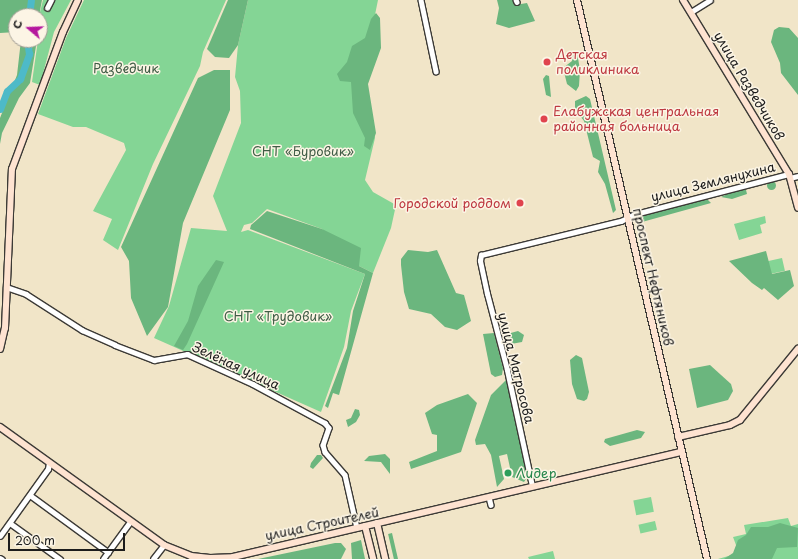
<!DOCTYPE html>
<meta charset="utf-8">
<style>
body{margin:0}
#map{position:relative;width:798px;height:559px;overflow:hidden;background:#f1e5c8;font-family:"Playpen Sans",sans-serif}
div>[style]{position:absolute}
.green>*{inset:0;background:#84d595;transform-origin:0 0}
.forest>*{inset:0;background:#6bb67e;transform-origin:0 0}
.round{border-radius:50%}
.river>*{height:7px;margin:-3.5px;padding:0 3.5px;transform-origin:3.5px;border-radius:3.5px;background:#4dbac8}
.roads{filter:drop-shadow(1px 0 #3c3a36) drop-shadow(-1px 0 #3c3a36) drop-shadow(0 1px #3c3a36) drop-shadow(0 -1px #3c3a36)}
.street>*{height:4.5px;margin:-2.25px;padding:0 2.25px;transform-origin:2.25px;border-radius:2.25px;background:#fff}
.secondary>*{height:6px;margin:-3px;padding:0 3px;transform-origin:3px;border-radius:3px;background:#fee3d1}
.dots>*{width:11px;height:11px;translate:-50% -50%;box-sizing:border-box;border:2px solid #fcf5e5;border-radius:50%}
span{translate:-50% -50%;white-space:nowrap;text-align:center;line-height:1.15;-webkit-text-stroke:3px #fcf5e5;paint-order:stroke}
.health-label{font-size:13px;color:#be3a42}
.left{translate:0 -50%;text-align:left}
.right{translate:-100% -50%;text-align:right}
.park-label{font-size:13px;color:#405d46}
.street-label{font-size:13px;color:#1c1c1c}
.leisure-label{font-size:13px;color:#27864d}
.north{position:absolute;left:8px;top:8px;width:40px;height:40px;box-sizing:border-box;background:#fcf5e5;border:1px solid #a29e95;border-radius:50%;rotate:289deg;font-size:11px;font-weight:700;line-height:16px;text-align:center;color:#1c1c1c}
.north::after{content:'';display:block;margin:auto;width:14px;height:18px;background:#b5179e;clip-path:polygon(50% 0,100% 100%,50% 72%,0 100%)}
.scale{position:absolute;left:8px;top:533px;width:117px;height:18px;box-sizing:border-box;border:2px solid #1c1c1c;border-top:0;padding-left:5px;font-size:12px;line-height:14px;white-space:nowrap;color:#1c1c1c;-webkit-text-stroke:3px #fcf5e5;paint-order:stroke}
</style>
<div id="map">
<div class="green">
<div style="clip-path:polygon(43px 0,71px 0,54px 32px,40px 85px,32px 82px,38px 40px,40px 40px,39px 16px)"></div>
<div style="clip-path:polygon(84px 0,226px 0,203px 52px,200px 66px,153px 164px,118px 250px,103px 240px,112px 219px,93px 211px,126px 150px,124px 143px,86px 127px,73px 127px,38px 114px,66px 38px)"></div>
<div style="clip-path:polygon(248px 0,378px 0,363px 74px,375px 138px,365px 180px,373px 192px,396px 205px,391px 228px,373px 273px,359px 266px,322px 229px,267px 209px,252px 223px,244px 225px,241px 232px,248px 230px,365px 274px,351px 311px,344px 347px,321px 412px,154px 338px,169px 306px,191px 228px,227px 231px,213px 196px,241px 123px,240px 91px,235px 77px,238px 45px)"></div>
<div style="clip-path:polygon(765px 216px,766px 223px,760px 225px,762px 233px,739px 240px,734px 224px)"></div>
<div style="left:782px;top:258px;width:13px;height:15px;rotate:77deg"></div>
<div style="left:651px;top:497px;width:15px;height:18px;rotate:79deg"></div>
<div style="clip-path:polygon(788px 518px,791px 526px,798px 524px,798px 559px,718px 559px,739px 553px,733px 537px,746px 534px,744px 525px)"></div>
<div style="left:655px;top:521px;width:9px;height:17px;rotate:77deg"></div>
<div style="clip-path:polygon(553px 551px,555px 559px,529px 559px,528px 557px)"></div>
</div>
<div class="forest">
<div style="clip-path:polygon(0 0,42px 0,39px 16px,16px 16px,16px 32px,0 33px)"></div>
<div style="clip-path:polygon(228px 0,248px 0,238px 45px,229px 58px,215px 57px,207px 49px)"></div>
<div style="clip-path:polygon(497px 0,513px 0,515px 5px,527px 3px,535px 21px,509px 28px,496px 24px,499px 8px)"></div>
<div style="clip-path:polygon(376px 13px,380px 18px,381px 48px,368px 84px,376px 133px,370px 150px,364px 146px,365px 138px,353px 113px,351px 82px,340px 81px,337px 74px,347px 62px,352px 46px,365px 38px,371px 19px)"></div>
<div style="clip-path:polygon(779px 27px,789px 28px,798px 38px,798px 95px,781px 73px,780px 63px,771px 42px,774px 30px)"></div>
<div style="clip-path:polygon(21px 40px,37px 40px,30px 83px,19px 98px,2px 133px,0 144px,0 118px,17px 75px)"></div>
<div style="clip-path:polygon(577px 52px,580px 70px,579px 86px,576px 91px,567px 84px,563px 68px,572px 61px,573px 53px)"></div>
<div style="clip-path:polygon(214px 70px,230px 70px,230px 110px,183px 223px,168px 307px,147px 336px,131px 298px,129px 261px,121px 247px,198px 78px)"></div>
<div style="clip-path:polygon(546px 75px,549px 76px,551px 97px,546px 95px,543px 79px)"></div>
<div style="clip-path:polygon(586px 96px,590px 99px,616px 210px,613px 213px,605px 184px,598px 172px,600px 161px,593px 157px,584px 121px,575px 109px,575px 101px)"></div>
<div class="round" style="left:766.5px;top:180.5px;width:9px;height:9px"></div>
<div style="clip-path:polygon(738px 189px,746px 190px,747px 194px,732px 199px,721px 197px)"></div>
<div style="clip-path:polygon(701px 199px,707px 199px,711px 203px,642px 222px,637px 220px,639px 217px)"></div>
<div style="clip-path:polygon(267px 211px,322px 229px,361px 248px,359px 266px,373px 273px,339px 395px,333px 393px,328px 408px,325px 406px,347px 348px,353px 311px,365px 274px,250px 229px,251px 225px)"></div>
<div style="clip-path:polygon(408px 250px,428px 252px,437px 250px,456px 293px,464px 295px,471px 321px,457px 330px,445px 327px,431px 314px,409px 309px,404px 292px,401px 265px,401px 259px)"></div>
<div style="clip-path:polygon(766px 251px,772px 274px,790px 270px,794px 286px,778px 300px,764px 288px,762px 290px,752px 283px,729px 261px)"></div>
<div style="clip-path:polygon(216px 260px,224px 262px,187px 344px,183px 350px,174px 346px,188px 321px,198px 286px)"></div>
<div style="clip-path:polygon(518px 331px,524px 335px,522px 342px,511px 344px,505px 339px,504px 335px)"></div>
<div style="clip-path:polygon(494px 333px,503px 368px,502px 375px,495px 377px,491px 374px,483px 334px)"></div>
<div style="clip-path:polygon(576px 355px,582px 358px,589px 392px,587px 399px,584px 401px,577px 399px,572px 384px,570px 360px)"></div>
<div style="clip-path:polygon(710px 365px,731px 384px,733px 391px,728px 400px,697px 408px,689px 369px)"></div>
<div style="clip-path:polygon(506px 380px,528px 476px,524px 482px,512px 477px,507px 454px,499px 456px,504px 479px,497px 487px,491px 455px,485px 444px,476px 445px,475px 440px,491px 395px)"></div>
<div style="clip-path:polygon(468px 394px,477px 403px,461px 452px,411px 469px,409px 462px,437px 451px,437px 435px,432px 434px,425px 413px,437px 405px)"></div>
<div style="clip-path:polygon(355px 409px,359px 410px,360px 415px,356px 422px,348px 427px,346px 420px,351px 418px)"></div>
<div style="clip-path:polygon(637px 430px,645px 432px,641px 438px,610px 446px,604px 442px,605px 439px)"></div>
<div style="clip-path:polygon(385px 454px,390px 459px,390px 474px,381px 462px,364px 461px,369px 456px)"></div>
<div style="clip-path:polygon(317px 455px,321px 455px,323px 458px,313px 469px,310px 467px,311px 463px)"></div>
<div style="clip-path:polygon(780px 523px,798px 528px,797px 547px,777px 548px,772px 559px,724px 559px,733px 553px,738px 540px,746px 535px,751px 527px,768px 527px)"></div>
<div style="left:392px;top:533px;width:27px;height:4px;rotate:77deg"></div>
<div style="clip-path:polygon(361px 540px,365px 559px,352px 559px,351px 543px)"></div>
<div style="clip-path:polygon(335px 543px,341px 543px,346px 549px,341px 559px,258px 559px)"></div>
</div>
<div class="river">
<div style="left:29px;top:16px;width:16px;rotate:-83deg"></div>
<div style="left:0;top:109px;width:19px;rotate:-69deg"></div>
<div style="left:7px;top:91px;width:18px;rotate:-43deg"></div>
<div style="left:20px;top:79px;width:27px;rotate:-70deg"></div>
<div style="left:29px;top:54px;width:14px;rotate:-98deg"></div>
</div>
<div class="roads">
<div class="street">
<div style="left:421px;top:0;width:73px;rotate:78.1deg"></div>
<div style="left:516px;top:0;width:2px;rotate:63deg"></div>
<div style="left:47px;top:8px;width:9px;rotate:-63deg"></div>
<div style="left:691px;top:12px;width:22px;rotate:-32deg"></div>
<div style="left:790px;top:178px;width:8px;rotate:-14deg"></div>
<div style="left:6px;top:287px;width:21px;rotate:19deg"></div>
<div style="left:26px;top:294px;width:67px;rotate:32.7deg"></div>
<div style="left:82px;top:330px;width:36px;rotate:24deg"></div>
<div style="left:115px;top:345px;width:42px;rotate:21deg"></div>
<div style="left:154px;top:360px;width:34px;rotate:-10deg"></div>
<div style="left:187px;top:354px;width:72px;rotate:24.4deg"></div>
<div style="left:253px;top:384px;width:82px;rotate:28.4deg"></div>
<div style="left:325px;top:423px;width:6px;rotate:51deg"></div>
<div style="left:329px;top:428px;width:18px;rotate:109deg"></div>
<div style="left:323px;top:445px;width:7px;rotate:74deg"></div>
<div style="left:325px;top:452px;width:30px;rotate:49deg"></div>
<div style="left:345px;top:475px;width:54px;rotate:77.2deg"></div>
<div style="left:532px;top:486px;width:119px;rotate:-102.2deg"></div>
<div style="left:507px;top:370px;width:79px;rotate:-104.7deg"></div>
<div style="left:487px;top:294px;width:34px;rotate:-102deg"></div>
<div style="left:480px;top:261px;width:6px;rotate:-81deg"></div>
<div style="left:481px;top:255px;width:144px;rotate:-13.7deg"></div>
<div style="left:621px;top:221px;width:16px;rotate:-27deg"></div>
<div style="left:635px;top:214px;width:159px;rotate:-14.6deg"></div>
<div style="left:30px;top:495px;width:97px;rotate:36.2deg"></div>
<div style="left:489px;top:497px;width:8px;rotate:76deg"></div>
<div style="left:10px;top:523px;width:62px;rotate:35.8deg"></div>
<div style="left:0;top:536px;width:82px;rotate:-54.4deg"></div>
<div style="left:48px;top:469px;width:6px;rotate:-81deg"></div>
<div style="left:0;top:558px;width:2px;rotate:27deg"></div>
<div style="left:103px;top:559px;width:46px;rotate:-53.9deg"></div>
<div style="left:153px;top:559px;width:18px;rotate:-52deg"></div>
</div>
<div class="secondary">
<div style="left:577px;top:0;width:574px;rotate:76.91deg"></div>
<div style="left:683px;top:0;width:204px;rotate:58.7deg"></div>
<div style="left:789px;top:174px;width:35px;rotate:75deg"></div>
<div style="left:0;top:349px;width:22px;rotate:-77deg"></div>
<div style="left:5px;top:328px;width:159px;rotate:-87.5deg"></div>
<div style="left:12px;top:169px;width:146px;rotate:-69.6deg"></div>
<div style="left:63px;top:32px;width:35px;rotate:-65deg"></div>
<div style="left:0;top:427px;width:202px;rotate:35.7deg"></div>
<div style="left:164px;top:545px;width:29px;rotate:22deg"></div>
<div style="left:191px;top:556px;width:19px;rotate:6deg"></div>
<div style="left:210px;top:558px;width:23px;rotate:-2deg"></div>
<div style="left:233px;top:557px;width:461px;rotate:-13.2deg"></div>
<div style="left:678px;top:437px;width:53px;rotate:-13deg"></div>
<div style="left:730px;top:425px;width:11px;rotate:-27deg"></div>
<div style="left:740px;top:420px;width:92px;rotate:-50.8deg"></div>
<div style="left:377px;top:523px;width:37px;rotate:77deg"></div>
<div style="left:365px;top:526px;width:34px;rotate:76deg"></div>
</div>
</div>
<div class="dots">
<div style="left:547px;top:62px;background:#e0444e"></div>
<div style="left:544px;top:119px;background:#e0444e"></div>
<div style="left:520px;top:203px;background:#e0444e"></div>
<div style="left:508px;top:473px;background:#2e9e5b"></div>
</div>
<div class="health-label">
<span class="left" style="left:556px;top:62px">Детская<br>поликлиника</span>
<span class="left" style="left:553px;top:119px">Елабужская центральная<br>районная больница</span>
<span class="right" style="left:511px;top:203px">Городской роддом</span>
</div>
<div class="park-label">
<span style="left:126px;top:68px">Разведчик</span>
<span style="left:303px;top:151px">СНТ «Буровик»</span>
<span style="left:278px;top:316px">СНТ «Трудовик»</span>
</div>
<div class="street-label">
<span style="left:749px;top:86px;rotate:59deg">улица Разведчиков</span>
<span style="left:713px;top:182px;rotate:-14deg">улица Землянухина</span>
<span style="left:653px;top:277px;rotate:77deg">проспект Нефтяников</span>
<span style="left:236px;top:366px;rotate:25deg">Зелёная улица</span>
<span style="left:516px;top:368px;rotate:76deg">улица Матросова</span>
<span style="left:322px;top:524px;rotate:-12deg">улица Строителей</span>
</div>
<div class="leisure-label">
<span class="left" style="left:516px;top:473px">Лидер</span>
</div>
<div class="north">С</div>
<div class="scale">200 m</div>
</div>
